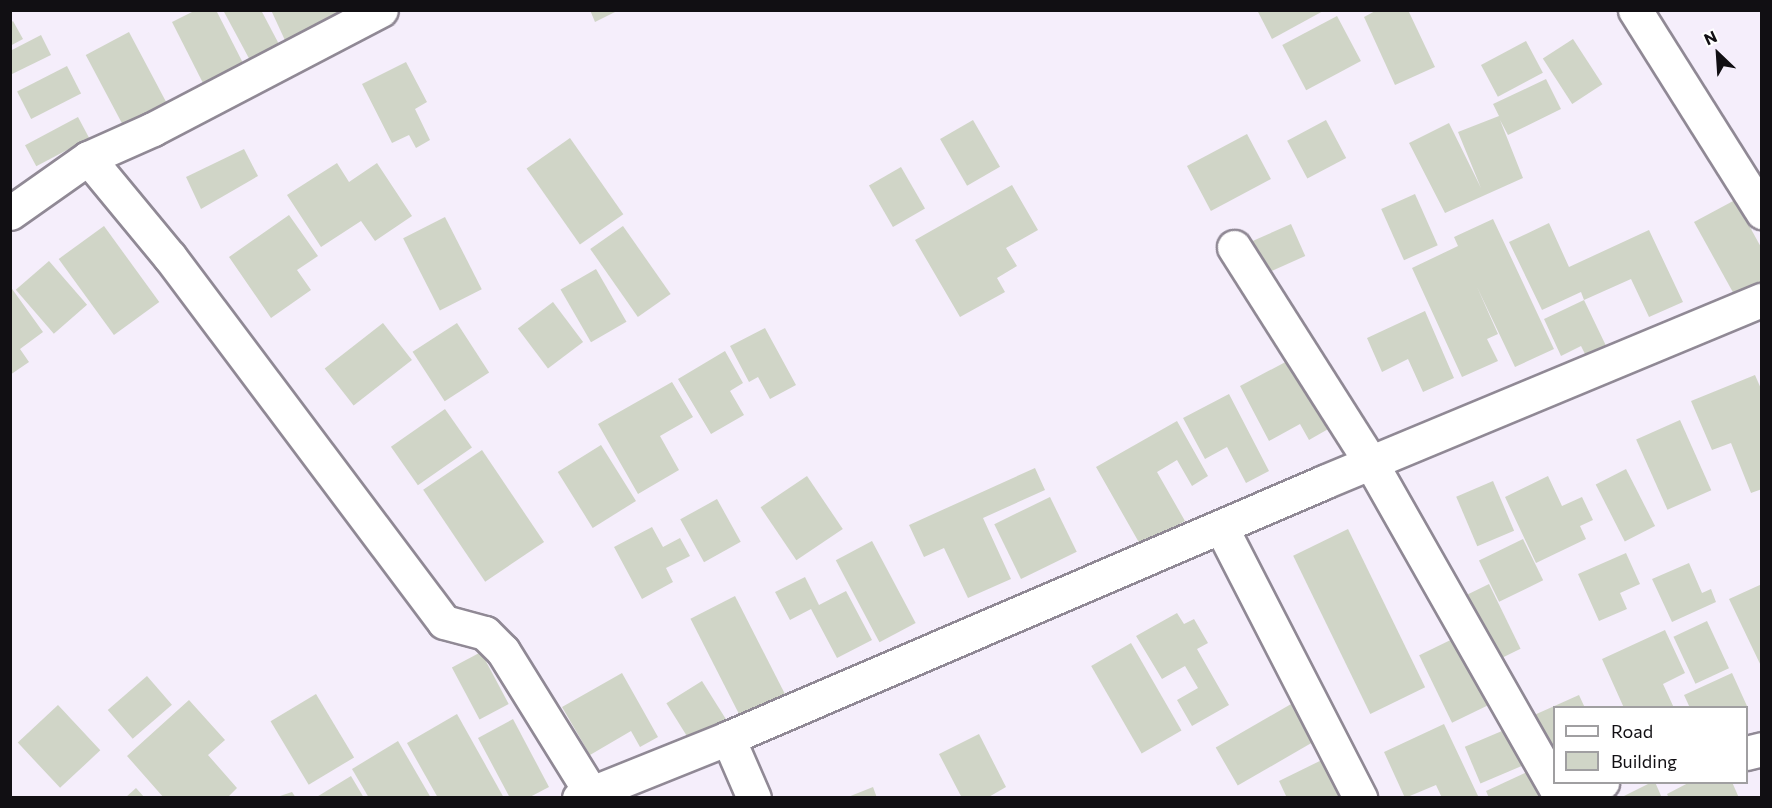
<!DOCTYPE html>
<style>
body{margin:0}
#map{position:relative;width:1772px;height:808px;overflow:hidden;background:#f5eefb;font-family:Commissioner,sans-serif}
div>[style]{position:absolute}
.building>*{inset:0;background:#d0d5c7;transform-origin:0 0}
.roads{filter:drop-shadow(2px 0 #908995) drop-shadow(-2px 0 #908995) drop-shadow(0 2px #908995) drop-shadow(0 -2px #908995)}
.minor>*{height:33px;margin:-16.5px;padding:0 16.5px;transform-origin:16.5px;border-radius:16.5px;background:#fff}
span{translate:-50% -50%;white-space:nowrap;text-align:center;line-height:1.15;-webkit-text-stroke:4.5px #fff;paint-order:stroke}
.frame{position:absolute;inset:0;border:12px solid #110f13;pointer-events:none}
.legend{position:absolute;left:1553px;top:706px;width:195px;height:78px;box-sizing:border-box;background:#fff;border:2px solid #a09fa1;margin:0;padding:8px 10px;list-style:none;font-size:18px;color:#110f13}
.legend li{display:flex;align-items:center;gap:12px;height:30px}
.legend b{width:30px;border:2px solid #a09fa1}
.north{position:absolute;left:1688px;top:24px;width:60px;height:60px;-webkit-text-stroke:4px #fff;paint-order:stroke;rotate:335deg;font-size:16px;font-weight:700;line-height:24px;text-align:center;color:#110f13}
.north::after{content:'';display:block;margin:auto;width:21px;height:27px;background:#110f13;clip-path:polygon(50% 0,100% 100%,50% 72%,0 100%)}
</style>
<div id="map">
<div class="building">
<div style="clip-path:polygon(196px 10px,216px 10px,246px 69px,206px 89px,172px 22px)"></div>
<div style="clip-path:polygon(223px 10px,261px 10px,281px 48px,252px 64px)"></div>
<div style="clip-path:polygon(271px 10px,338px 10px,344px 24px,289px 49px)"></div>
<div style="clip-path:polygon(590px 10px,619px 10px,595px 22px)"></div>
<div style="clip-path:polygon(1257px 10px,1325px 10px,1272px 39px)"></div>
<div style="clip-path:polygon(1377px 10px,1408px 10px,1435px 67px,1395px 85px,1364px 17px)"></div>
<div style="left:1337px;top:16px;width:51px;height:62px;rotate:62deg"></div>
<div style="clip-path:polygon(13px 21px,23px 39px,10px 46px,10px 23px)"></div>
<div style="left:129px;top:32px;width:80px;height:49px;rotate:62deg"></div>
<div style="clip-path:polygon(41px 35px,51px 55px,10px 75px,10px 51px)"></div>
<div style="left:1573px;top:39px;width:54px;height:36px;rotate:57deg"></div>
<div style="left:1526px;top:41px;width:36px;height:51px;rotate:62deg"></div>
<div style="clip-path:polygon(406px 62px,427px 102px,415px 109px,430px 140px,416px 148px,409px 135px,392px 143px,362px 84px)"></div>
<div style="left:67px;top:66px;width:31px;height:56px;rotate:63deg"></div>
<div style="clip-path:polygon(1546px 79px,1561px 109px,1508px 135px,1500px 120px,1523px 178px,1445px 213px,1409px 143px,1449px 123px,1481px 188px,1458px 132px,1499px 116px,1493px 104px)"></div>
<div style="left:78px;top:117px;width:24px;height:60px;rotate:62deg"></div>
<div style="left:973px;top:120px;width:54px;height:38px;rotate:60deg"></div>
<div style="left:1326px;top:120px;width:43px;height:44px;rotate:62deg"></div>
<div style="left:1247px;top:134px;width:51px;height:68px;rotate:62deg"></div>
<div style="left:570px;top:138px;width:93px;height:53px;rotate:55deg"></div>
<div style="clip-path:polygon(244px 149px,258px 176px,201px 209px,186px 177px)"></div>
<div style="clip-path:polygon(337px 163px,349px 182px,377px 163px,412px 216px,375px 241px,361px 221px,321px 247px,287px 195px)"></div>
<div style="left:901px;top:167px;width:48px;height:37px;rotate:60deg"></div>
<div style="clip-path:polygon(1012px 185px,1038px 230px,1006px 248px,1017px 266px,997px 278px,1005px 292px,960px 317px,915px 240px)"></div>
<div style="left:1415px;top:194px;width:56px;height:37px;rotate:66deg"></div>
<div style="clip-path:polygon(1735px 200px,1762px 249px,1762px 281px,1735px 296px,1694px 222px)"></div>
<div style="clip-path:polygon(289px 215px,318px 256px,297px 270px,311px 290px,271px 318px,229px 257px)"></div>
<div style="left:445px;top:217px;width:81px;height:47px;rotate:63deg"></div>
<div style="clip-path:polygon(1493px 219px,1554px 349px,1515px 367px,1477px 287px,1498px 334px,1487px 339px,1498px 361px,1462px 377px,1412px 268px,1458px 246px,1454px 237px)"></div>
<div style="clip-path:polygon(1549px 223px,1569px 267px,1649px 230px,1683px 302px,1649px 317px,1631px 279px,1584px 300px,1581px 292px,1542px 310px,1509px 242px)"></div>
<div style="left:1291px;top:224px;width:35px;height:47px;rotate:66deg"></div>
<div style="left:104px;top:226px;width:94px;height:56px;rotate:54deg"></div>
<div style="left:623px;top:226px;width:83px;height:40px;rotate:55deg"></div>
<div style="left:49px;top:261px;width:58px;height:44px;rotate:49deg"></div>
<div style="left:596px;top:269px;width:61px;height:41px;rotate:60deg"></div>
<div style="clip-path:polygon(10px 286px,43px 332px,20px 349px,29px 362px,10px 375px)"></div>
<div style="clip-path:polygon(1584px 300px,1609px 352px,1589px 362px,1581px 346px,1561px 356px,1544px 319px)"></div>
<div style="left:553px;top:302px;width:50px;height:44px;rotate:53deg"></div>
<div style="clip-path:polygon(1425px 311px,1454px 378px,1423px 392px,1408px 359px,1382px 372px,1367px 338px)"></div>
<div style="left:383px;top:323px;width:47px;height:74px;rotate:52deg"></div>
<div style="left:457px;top:323px;width:59px;height:53px;rotate:57deg"></div>
<div style="clip-path:polygon(765px 328px,796px 385px,770px 399px,758px 377px,749px 382px,730px 346px)"></div>
<div style="clip-path:polygon(725px 351px,743px 383px,730px 391px,744px 415px,711px 434px,678px 379px)"></div>
<div style="clip-path:polygon(1293px 358px,1330px 428px,1309px 440px,1300px 424px,1269px 441px,1240px 386px)"></div>
<div style="clip-path:polygon(1755px 375px,1762px 391px,1762px 489px,1751px 493px,1731px 443px,1712px 450px,1691px 401px)"></div>
<div style="clip-path:polygon(672px 382px,693px 417px,660px 436px,679px 470px,638px 494px,598px 424px)"></div>
<div style="clip-path:polygon(1229px 394px,1269px 471px,1246px 483px,1227px 447px,1205px 459px,1183px 418px)"></div>
<div style="left:445px;top:409px;width:47px;height:66px;rotate:55deg"></div>
<div style="left:1680px;top:420px;width:77px;height:48px;rotate:66deg"></div>
<div style="clip-path:polygon(1177px 421px,1208px 476px,1192px 486px,1177px 460px,1157px 472px,1185px 521px,1141px 546px,1096px 467px)"></div>
<div style="left:601px;top:445px;width:66px;height:51px;rotate:58deg"></div>
<div style="left:482px;top:450px;width:111px;height:71px;rotate:56deg"></div>
<div style="clip-path:polygon(1035px 468px,1045px 490px,983px 518px,1011px 579px,968px 598px,944px 548px,924px 557px,909px 525px)"></div>
<div style="left:1626px;top:469px;width:64px;height:34px;rotate:63deg"></div>
<div style="left:807px;top:476px;width:64px;height:56px;rotate:56deg"></div>
<div style="clip-path:polygon(1548px 476px,1562px 506px,1582px 497px,1593px 520px,1580px 526px,1586px 539px,1536px 563px,1505px 497px)"></div>
<div style="left:1493px;top:481px;width:54px;height:40px;rotate:67deg"></div>
<div style="left:1050px;top:497px;width:61px;height:62px;rotate:64deg"></div>
<div style="left:717px;top:499px;width:49px;height:42px;rotate:61deg"></div>
<div style="clip-path:polygon(652px 527px,663px 547px,680px 538px,690px 556px,666px 568px,673px 582px,642px 599px,614px 547px)"></div>
<div style="left:1348px;top:529px;width:176px;height:61px;rotate:64deg"></div>
<div style="left:1523px;top:539px;width:46px;height:49px;rotate:64deg"></div>
<div style="left:872px;top:541px;width:93px;height:41px;rotate:62deg"></div>
<div style="clip-path:polygon(1626px 553px,1640px 584px,1620px 593px,1627px 609px,1599px 621px,1578px 574px)"></div>
<div style="clip-path:polygon(1689px 563px,1702px 593px,1711px 589px,1716px 602px,1672px 622px,1652px 579px)"></div>
<div style="clip-path:polygon(805px 577px,819px 605px,846px 591px,872px 640px,837px 658px,811px 609px,790px 620px,775px 592px)"></div>
<div style="left:1489px;top:584px;width:72px;height:33px;rotate:64deg"></div>
<div style="clip-path:polygon(1762px 584px,1762px 668px,1729px 599px)"></div>
<div style="left:735px;top:596px;width:123px;height:50px;rotate:63deg"></div>
<div style="clip-path:polygon(1177px 613px,1184px 624px,1194px 619px,1208px 643px,1197px 649px,1229px 705px,1192px 726px,1177px 700px,1198px 688px,1185px 666px,1162px 679px,1136px 636px)"></div>
<div style="left:1707px;top:621px;width:52px;height:37px;rotate:65deg"></div>
<div style="clip-path:polygon(1665px 630px,1685px 673px,1663px 684px,1674px 708px,1624px 708px,1602px 659px)"></div>
<div style="left:1465px;top:633px;width:75px;height:51px;rotate:64deg"></div>
<div style="left:1131px;top:643px;width:101px;height:46px;rotate:60deg"></div>
<div style="left:481px;top:652px;width:59px;height:33px;rotate:62deg"></div>
<div style="clip-path:polygon(622px 673px,658px 737px,640px 747px,631px 731px,590px 755px,562px 707px)"></div>
<div style="clip-path:polygon(1732px 673px,1747px 706px,1690px 708px,1684px 695px)"></div>
<div style="left:147px;top:676px;width:38px;height:52px;rotate:49deg"></div>
<div style="left:702px;top:681px;width:47px;height:42px;rotate:58deg"></div>
<div style="left:316px;top:694px;width:74px;height:53px;rotate:59deg"></div>
<div style="clip-path:polygon(1579px 695px,1585px 708px,1554px 708px,1554px 766px,1532px 716px)"></div>
<div style="clip-path:polygon(189px 700px,225px 740px,208px 755px,237px 788px,227px 798px,164px 798px,127px 756px)"></div>
<div style="left:1298px;top:700px;width:44px;height:95px;rotate:60deg"></div>
<div style="left:58px;top:705px;width:62px;height:55px;rotate:47deg"></div>
<div style="clip-path:polygon(457px 714px,504px 798px,438px 798px,407px 743px)"></div>
<div style="clip-path:polygon(513px 719px,549px 787px,528px 798px,510px 798px,478px 738px)"></div>
<div style="clip-path:polygon(1444px 724px,1479px 798px,1442px 798px,1436px 785px,1405px 798px,1384px 752px)"></div>
<div style="left:1509px;top:728px;width:40px;height:48px;rotate:67deg"></div>
<div style="clip-path:polygon(979px 734px,1006px 787px,987px 798px,962px 798px,939px 754px)"></div>
<div style="clip-path:polygon(398px 741px,431px 798px,369px 798px,352px 769px)"></div>
<div style="clip-path:polygon(1332px 755px,1353px 798px,1287px 798px,1279px 781px)"></div>
<div style="clip-path:polygon(1536px 768px,1549px 798px,1489px 798px,1486px 791px)"></div>
<div style="clip-path:polygon(351px 776px,364px 798px,315px 798px)"></div>
<div style="clip-path:polygon(1655px 782px,1662px 798px,1620px 798px,1652px 782px)"></div>
<div style="clip-path:polygon(1690px 782px,1732px 782px,1739px 798px,1669px 798px,1667px 794px)"></div>
<div style="clip-path:polygon(873px 787px,877px 798px,848px 798px,848px 797px)"></div>
<div style="clip-path:polygon(136px 788px,145px 798px,125px 798px)"></div>
<div style="clip-path:polygon(292px 792px,296px 798px,277px 798px,277px 797px)"></div>
</div>
<div class="roads">
<div class="minor">
<div style="left:1635px;top:10px;width:239px;rotate:57.8deg"></div>
<div style="left:88px;top:158px;width:129px;rotate:50.4deg"></div>
<div style="left:170px;top:257px;width:456px;rotate:53.1deg"></div>
<div style="left:444px;top:622px;width:42px;rotate:15deg"></div>
<div style="left:485px;top:633px;width:25px;rotate:45deg"></div>
<div style="left:503px;top:651px;width:173px;rotate:58.2deg"></div>
<div style="left:10px;top:213px;width:95px;rotate:-35.2deg"></div>
<div style="left:88px;top:158px;width:71px;rotate:-24deg"></div>
<div style="left:153px;top:129px;width:257px;rotate:-27.6deg"></div>
<div style="left:1234px;top:247px;width:256px;rotate:57.6deg"></div>
<div style="left:1371px;top:463px;width:385px;rotate:60.4deg"></div>
<div style="left:1221px;top:527px;width:305px;rotate:62.8deg"></div>
<div style="left:728px;top:738px;width:65px;rotate:66.6deg"></div>
<div style="left:1746px;top:753px;width:16px;rotate:-14deg"></div>
<div style="left:579px;top:798px;width:161px;rotate:-21.9deg"></div>
<div style="left:728px;top:738px;width:649px;rotate:-23.24deg"></div>
<div style="left:1324px;top:482px;width:474px;rotate:-22.6deg"></div>
<div style="left:1571px;top:798px;width:35px;rotate:-27deg"></div>
</div>
</div>
<div class="frame"></div>
<ul class="legend">
<li><b style="height:8px;background:#fff"></b>Road</li>
<li><b style="height:16px;background:#d0d5c7"></b>Building</li>
</ul>
<div class="north">N</div>
</div>
